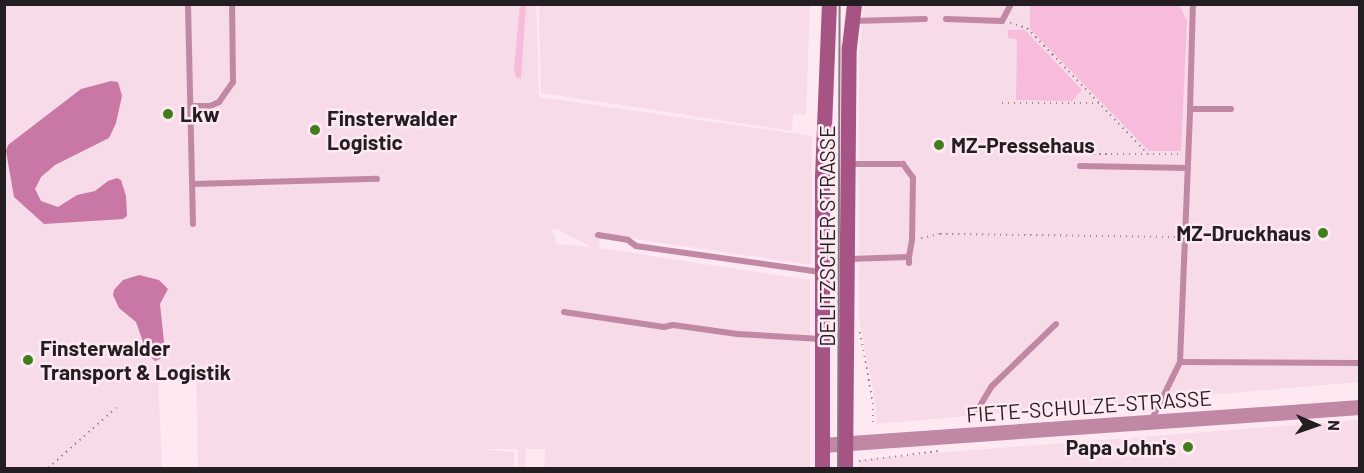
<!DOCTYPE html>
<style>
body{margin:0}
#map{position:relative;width:1364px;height:473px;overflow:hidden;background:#fee9f3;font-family:Barlow,sans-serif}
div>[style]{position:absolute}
.built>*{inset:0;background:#f7dbe9}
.green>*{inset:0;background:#f7bcdb}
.water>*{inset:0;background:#c977a5}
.path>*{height:2px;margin-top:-1px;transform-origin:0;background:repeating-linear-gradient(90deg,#9a8c93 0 1.5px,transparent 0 6px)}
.service>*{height:6px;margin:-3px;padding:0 3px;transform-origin:3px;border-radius:3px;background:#c188a6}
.tertiary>*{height:15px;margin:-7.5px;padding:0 7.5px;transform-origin:7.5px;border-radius:7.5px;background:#c188a6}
.secondary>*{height:15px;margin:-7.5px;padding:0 7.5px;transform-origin:7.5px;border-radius:7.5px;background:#a55483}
.tram>*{height:1.5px;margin:-0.75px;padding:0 0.75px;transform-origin:0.75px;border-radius:0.75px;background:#867980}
.dots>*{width:16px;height:16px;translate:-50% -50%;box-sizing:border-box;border:3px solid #fee9f3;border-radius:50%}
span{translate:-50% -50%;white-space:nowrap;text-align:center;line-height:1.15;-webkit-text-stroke:5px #fee9f3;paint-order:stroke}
.poi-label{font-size:21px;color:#241d21;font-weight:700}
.left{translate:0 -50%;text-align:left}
.right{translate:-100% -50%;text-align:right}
.street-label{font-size:21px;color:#241d21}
.frame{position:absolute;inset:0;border:6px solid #241d21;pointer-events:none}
.north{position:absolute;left:1286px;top:395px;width:60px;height:60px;-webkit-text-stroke:4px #fee9f3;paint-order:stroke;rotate:92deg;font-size:16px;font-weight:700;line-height:24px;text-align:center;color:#241d21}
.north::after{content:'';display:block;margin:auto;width:21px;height:27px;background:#241d21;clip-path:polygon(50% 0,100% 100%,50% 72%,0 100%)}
</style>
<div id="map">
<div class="built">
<div style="clip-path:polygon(evenodd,4px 5px,536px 5px,539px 97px,812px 136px,811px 265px,601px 234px,599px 248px,810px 280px,810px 468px,544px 468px,545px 449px,526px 449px,525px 468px,518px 468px,518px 449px,482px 449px,514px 452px,514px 468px,198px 468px,196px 372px,158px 371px,162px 468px,5px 468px,4px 5px,552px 229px,557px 229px,591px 247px,557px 244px,552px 229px)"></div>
<div style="clip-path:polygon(539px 5px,810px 5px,806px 115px,793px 114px,792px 131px,541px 93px)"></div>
<div style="clip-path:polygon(864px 5px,1359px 5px,1359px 382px,876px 424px,875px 401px,859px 318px,859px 53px)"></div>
<div style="clip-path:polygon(1359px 420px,1359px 468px,856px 468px,861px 460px,872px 458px)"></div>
</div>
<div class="green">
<div style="clip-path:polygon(520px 4px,526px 5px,521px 79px,516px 77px,514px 69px)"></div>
<div style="clip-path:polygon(1030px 5px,1179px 5px,1187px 21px,1181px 151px,1149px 151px,1030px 29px)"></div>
<div style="clip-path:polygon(1008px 30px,1025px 30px,1082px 90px,1072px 101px,1016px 100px,1017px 39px,1008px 38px)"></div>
</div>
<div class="water">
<div style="clip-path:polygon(111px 81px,118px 82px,122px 96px,116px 123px,109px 138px,55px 165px,41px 177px,35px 189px,41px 201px,58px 207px,77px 195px,95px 191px,108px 181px,117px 178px,121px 180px,126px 196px,127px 216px,123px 219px,44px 224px,14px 197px,6px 151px,8px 145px,81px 89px)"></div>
<div style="clip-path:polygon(139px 275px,159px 280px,168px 289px,160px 304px,165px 351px,160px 359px,155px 361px,147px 353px,136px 322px,119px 308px,113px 295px,114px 290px,123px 280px)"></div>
</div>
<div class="path">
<div style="left:1010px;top:23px;width:18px;rotate:16deg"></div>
<div style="left:1027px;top:28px;width:175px;rotate:46.2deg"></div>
<div style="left:1002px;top:103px;width:98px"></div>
<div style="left:1087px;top:154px;width:93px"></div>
<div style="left:921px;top:238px;width:19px;rotate:-12deg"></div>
<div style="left:940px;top:234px;width:236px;rotate:0.7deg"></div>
<div style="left:860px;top:332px;width:72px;rotate:79.6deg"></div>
<div style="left:873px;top:403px;width:24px;rotate:90deg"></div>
<div style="left:859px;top:461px;width:81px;rotate:-7.1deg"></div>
<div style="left:48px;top:468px;width:91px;rotate:-41.4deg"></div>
</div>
<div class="service">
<div style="left:188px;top:4px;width:220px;rotate:88.7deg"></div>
<div style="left:946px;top:19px;width:56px;rotate:2deg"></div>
<div style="left:1002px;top:21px;width:19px;rotate:-62deg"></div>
<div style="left:854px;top:21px;width:71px;rotate:-1.6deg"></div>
<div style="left:191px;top:106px;width:19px"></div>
<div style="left:210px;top:106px;width:10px;rotate:-24deg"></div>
<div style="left:219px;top:102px;width:24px;rotate:-55deg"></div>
<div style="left:233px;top:82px;width:78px;rotate:-90.7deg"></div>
<div style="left:1190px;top:109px;width:105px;rotate:-88.4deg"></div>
<div style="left:849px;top:164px;width:54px"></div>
<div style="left:903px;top:164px;width:17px;rotate:54deg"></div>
<div style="left:913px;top:178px;width:62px;rotate:90.9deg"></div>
<div style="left:912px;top:240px;width:17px;rotate:100deg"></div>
<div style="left:1080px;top:166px;width:108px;rotate:1.1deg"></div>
<div style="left:193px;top:184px;width:184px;rotate:-1.6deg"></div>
<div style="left:598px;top:235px;width:30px;rotate:9deg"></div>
<div style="left:628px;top:240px;width:10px;rotate:37deg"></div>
<div style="left:636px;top:246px;width:188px;rotate:8deg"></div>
<div style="left:849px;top:259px;width:60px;rotate:-1.9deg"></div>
<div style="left:909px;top:257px;width:6px;rotate:90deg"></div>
<div style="left:564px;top:312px;width:101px;rotate:8.5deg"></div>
<div style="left:664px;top:327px;width:9px;rotate:-13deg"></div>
<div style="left:673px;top:325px;width:65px;rotate:8deg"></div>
<div style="left:737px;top:334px;width:84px;rotate:3.4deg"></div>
<div style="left:1180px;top:362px;width:253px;rotate:-87.7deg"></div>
<div style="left:1190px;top:109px;width:41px"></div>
<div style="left:975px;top:414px;width:33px;rotate:-59deg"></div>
<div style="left:992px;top:386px;width:89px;rotate:-44.1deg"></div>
<div style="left:1152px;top:419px;width:64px;rotate:-63.8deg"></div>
<div style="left:1180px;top:362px;width:180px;rotate:0.3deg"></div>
</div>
<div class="tertiary">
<div style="left:822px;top:445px;width:539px;rotate:-4.04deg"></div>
</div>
<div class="secondary">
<div style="left:822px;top:468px;width:291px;rotate:-90deg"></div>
<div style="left:822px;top:177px;width:173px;rotate:-87.7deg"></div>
<div style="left:845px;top:468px;width:421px;rotate:-89.5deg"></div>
<div style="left:849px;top:47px;width:43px;rotate:-83.4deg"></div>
</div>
<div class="tram">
<div style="left:838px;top:468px;width:464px;rotate:-89.8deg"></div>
</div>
<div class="dots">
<div style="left:168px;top:114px;background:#417e1b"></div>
<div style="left:315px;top:130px;background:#417e1b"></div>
<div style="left:939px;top:145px;background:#417e1b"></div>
<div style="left:1323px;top:233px;background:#417e1b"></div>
<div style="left:28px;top:360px;background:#417e1b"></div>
<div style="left:1188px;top:447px;background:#417e1b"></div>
</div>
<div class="poi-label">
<span class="left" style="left:180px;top:114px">Lkw</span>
<span class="left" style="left:327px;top:130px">Finsterwalder<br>Logistic</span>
<span class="left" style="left:951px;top:145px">MZ-Pressehaus</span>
<span class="right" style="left:1311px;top:233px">MZ-Druckhaus</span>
<span class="left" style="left:40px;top:360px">Finsterwalder<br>Transport &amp; Logistik</span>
<span class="right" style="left:1176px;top:447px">Papa John's</span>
</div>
<div class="street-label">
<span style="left:827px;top:236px;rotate:-90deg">DELITZSCHER STRASSE</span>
<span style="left:1089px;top:406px;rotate:-4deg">FIETE-SCHULZE-STRASSE</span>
</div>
<div class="frame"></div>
<div class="north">N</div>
</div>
